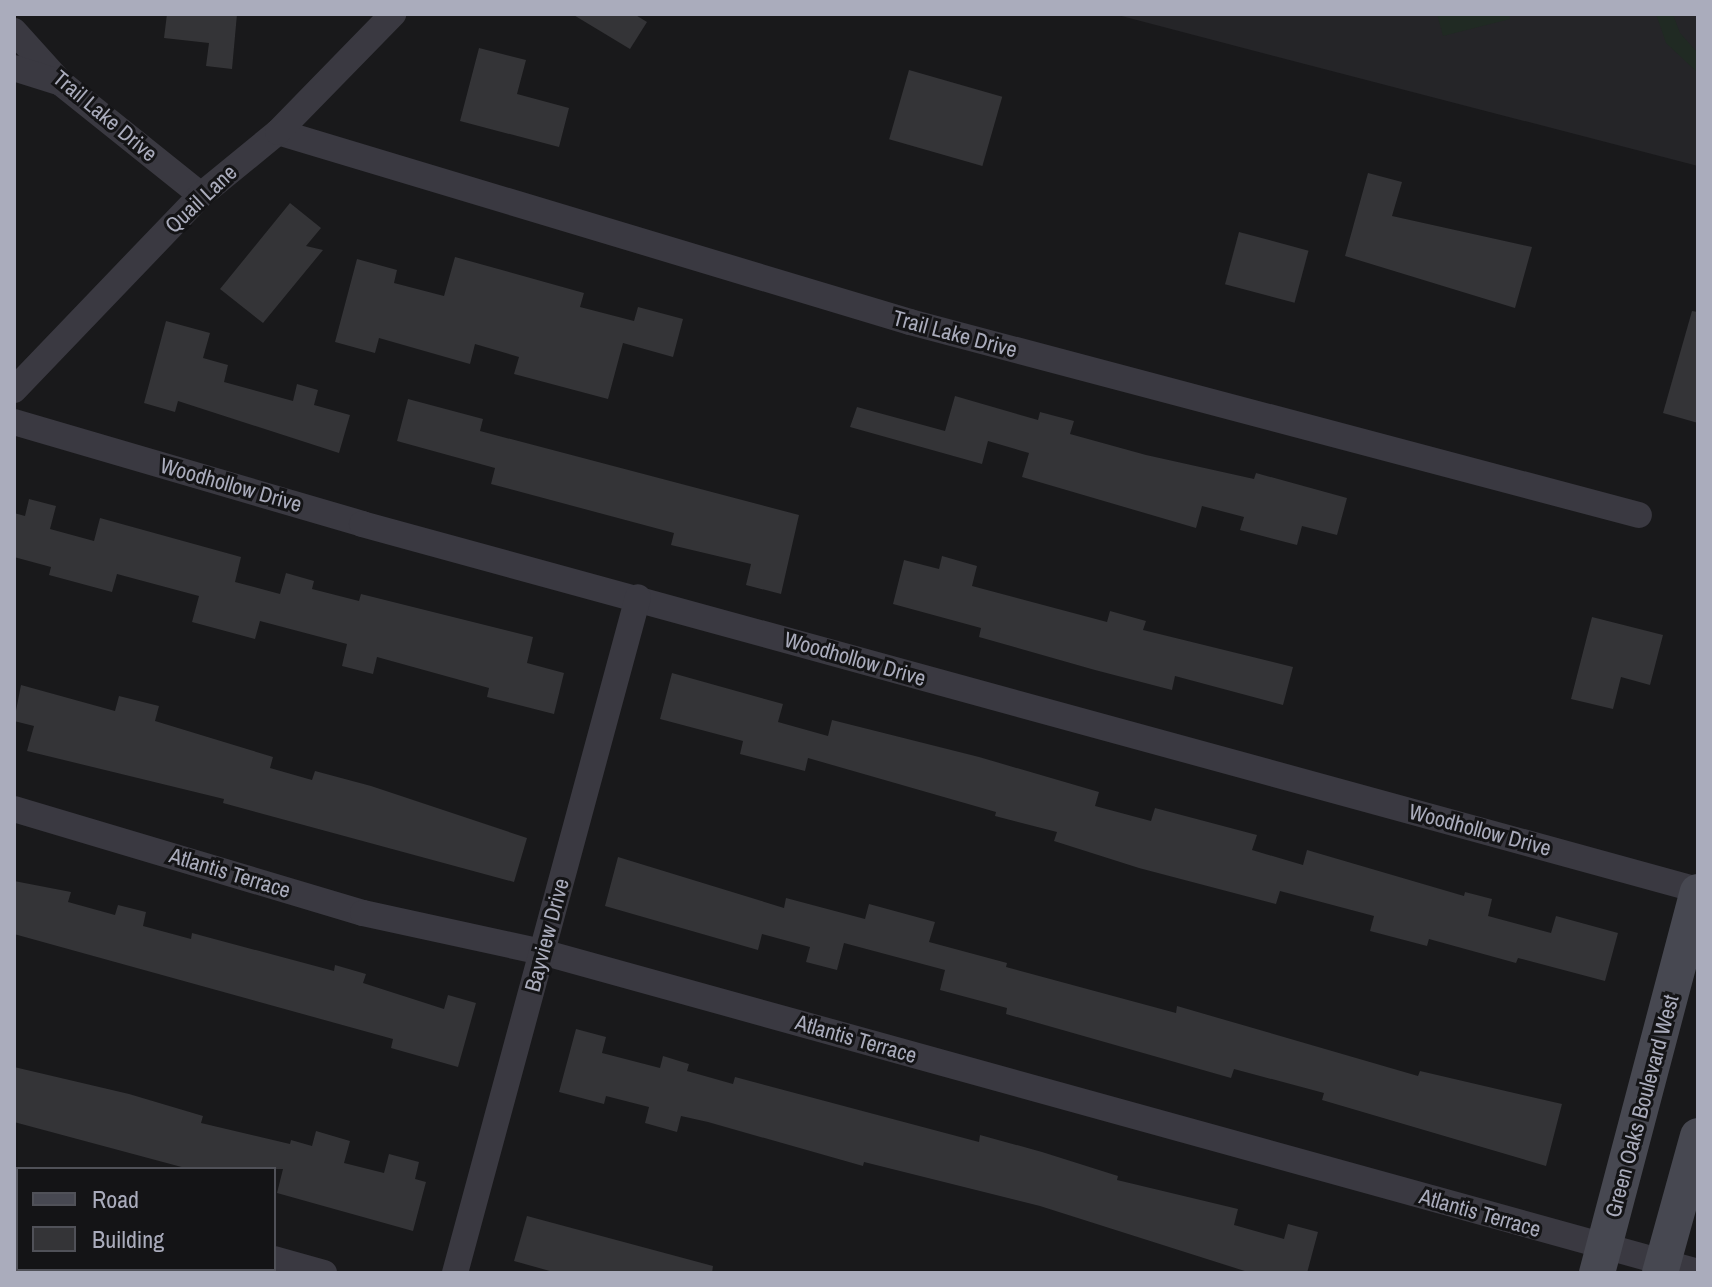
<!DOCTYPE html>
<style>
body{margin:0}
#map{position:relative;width:1712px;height:1287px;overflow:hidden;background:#19191b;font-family:"Archivo Narrow",sans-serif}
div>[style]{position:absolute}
.built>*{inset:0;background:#252528}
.green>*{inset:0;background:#202a23}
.building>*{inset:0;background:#343437;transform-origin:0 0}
.minor>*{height:26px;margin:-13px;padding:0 13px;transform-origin:13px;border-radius:13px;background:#3a3941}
.secondary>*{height:36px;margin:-18px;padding:0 18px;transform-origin:18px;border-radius:18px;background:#474851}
span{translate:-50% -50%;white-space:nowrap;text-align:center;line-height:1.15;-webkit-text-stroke:6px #141416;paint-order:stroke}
.street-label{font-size:22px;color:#aaacbc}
.frame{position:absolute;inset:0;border:16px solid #aaacbc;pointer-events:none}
.legend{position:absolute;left:16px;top:1167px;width:260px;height:104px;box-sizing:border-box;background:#141416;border:2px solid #505158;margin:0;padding:10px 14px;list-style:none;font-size:24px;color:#aaacbc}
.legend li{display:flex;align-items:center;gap:16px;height:40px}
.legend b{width:40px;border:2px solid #505158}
</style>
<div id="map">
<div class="built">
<div style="clip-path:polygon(1114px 14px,1698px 14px,1698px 166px,1274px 56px)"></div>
</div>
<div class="green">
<div style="clip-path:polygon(1437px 14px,1509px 14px,1510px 19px,1443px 36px)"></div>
<div style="clip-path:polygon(1656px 14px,1673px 14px,1680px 33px,1698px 53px,1698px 73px,1666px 43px)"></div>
</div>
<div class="building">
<div style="clip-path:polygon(167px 14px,237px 14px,232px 69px,206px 66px,209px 43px,164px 38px)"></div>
<div style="clip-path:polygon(572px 14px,634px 14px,647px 22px,630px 49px)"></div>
<div style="clip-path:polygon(479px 48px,526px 60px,517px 94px,569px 108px,559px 147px,460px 121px)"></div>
<div style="left:909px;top:70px;width:97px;height:72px;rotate:16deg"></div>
<div style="clip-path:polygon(1368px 173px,1402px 182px,1392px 216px,1532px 247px,1515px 308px,1345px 256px)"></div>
<div style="clip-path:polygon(290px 203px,321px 228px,306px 246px,323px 250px,263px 323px,220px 289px)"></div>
<div style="left:1239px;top:232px;width:72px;height:54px;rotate:15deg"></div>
<div style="clip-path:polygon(455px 257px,584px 293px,580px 307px,634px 321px,638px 307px,683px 319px,673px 357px,623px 343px,608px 399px,514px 374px,519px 357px,475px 344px,470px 364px,379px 338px,375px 353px,335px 342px,357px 259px,397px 270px,394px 283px,444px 296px)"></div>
<div style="clip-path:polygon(1692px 311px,1698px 312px,1698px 423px,1663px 413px)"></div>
<div style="clip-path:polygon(166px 321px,210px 333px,203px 358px,228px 365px,224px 382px,293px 401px,297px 384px,318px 390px,314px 405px,350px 415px,339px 453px,178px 401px,175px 412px,144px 403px)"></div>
<div style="clip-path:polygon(955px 396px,1038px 420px,1040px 412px,1074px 421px,1070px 434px,1146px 455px,1254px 479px,1256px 473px,1347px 498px,1337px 535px,1302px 526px,1297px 545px,1240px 530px,1244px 517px,1202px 506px,1196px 528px,1022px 477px,1029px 453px,988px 441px,982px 464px,850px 427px,857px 407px,945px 431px)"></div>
<div style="clip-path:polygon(408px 399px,483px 419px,480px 431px,799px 515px,781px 594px,746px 585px,751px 564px,671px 545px,674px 533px,491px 484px,495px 468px,397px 441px)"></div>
<div style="clip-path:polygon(29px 499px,56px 506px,50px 529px,94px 541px,100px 518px,241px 557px,235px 582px,280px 594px,286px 573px,314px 581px,312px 589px,359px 601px,361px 594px,533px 637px,527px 663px,564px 673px,554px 714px,487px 697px,489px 688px,377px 657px,373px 674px,342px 666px,347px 644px,260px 621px,255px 639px,192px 622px,199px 596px,117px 574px,112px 592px,49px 575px,51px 567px,14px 557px,14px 513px,25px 516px)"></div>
<div style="clip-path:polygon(942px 556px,977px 566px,972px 586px,1107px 622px,1110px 611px,1146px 621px,1143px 630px,1293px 667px,1283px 705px,1175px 676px,1172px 690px,1095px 670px,979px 637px,981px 628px,893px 604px,904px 560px,939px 569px)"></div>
<div style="clip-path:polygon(1592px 617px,1663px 635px,1650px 685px,1621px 677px,1613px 709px,1571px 699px)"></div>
<div style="clip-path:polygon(672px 673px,783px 704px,778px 722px,828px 736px,832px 720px,979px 757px,1099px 792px,1095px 806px,1151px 821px,1155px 808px,1257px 835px,1252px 850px,1303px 865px,1307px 850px,1464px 896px,1465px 892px,1492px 899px,1488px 916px,1551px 933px,1556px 916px,1618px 933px,1605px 981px,1518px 958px,1516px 963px,1429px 939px,1427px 946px,1370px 931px,1374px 916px,1280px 891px,1276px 904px,1139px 868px,1054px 841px,1057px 832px,995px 816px,996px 812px,808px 758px,805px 771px,740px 754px,743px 741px,660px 719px)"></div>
<div style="clip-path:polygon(21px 685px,115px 711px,119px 696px,159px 706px,155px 721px,273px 757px,270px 768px,312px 780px,315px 771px,371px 786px,527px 838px,514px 882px,223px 803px,224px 799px,27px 751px,34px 726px,14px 721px)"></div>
<div style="clip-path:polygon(618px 857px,784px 908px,786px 898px,865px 919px,869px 904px,935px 922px,929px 942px,1007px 963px,1006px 967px,1176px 1013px,1177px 1006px,1418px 1076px,1420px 1071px,1562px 1104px,1546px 1166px,1322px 1100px,1324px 1093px,1234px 1069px,1231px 1078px,1006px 1014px,1007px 1008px,940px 990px,945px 970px,844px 943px,837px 970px,806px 962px,810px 947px,762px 934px,758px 950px,605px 906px)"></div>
<div style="clip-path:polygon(14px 881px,71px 892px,68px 902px,115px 915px,118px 905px,146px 912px,143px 926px,191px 939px,192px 933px,334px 971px,335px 965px,366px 974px,363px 983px,444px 1009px,448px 995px,476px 1003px,458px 1067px,391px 1048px,393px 1039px,14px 934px)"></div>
<div style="clip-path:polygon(576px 1029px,606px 1037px,602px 1053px,660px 1068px,663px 1056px,689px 1064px,687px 1071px,733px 1084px,735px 1077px,979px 1142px,980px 1135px,1042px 1152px,1118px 1176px,1117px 1180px,1238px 1209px,1234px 1225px,1284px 1239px,1288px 1224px,1318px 1232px,1307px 1273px,1251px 1273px,1040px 1206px,864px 1162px,863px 1166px,708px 1122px,681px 1116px,677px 1132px,645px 1123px,649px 1107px,606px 1096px,604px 1104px,559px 1092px)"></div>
<div style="clip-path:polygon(14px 1067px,129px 1094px,203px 1116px,201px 1123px,290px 1144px,291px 1140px,312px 1146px,316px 1131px,350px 1141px,344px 1163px,384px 1173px,389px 1154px,419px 1162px,415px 1179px,426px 1182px,413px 1231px,277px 1193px,283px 1169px,189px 1169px,14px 1122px)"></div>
<div style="clip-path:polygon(527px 1216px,713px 1266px,712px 1273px,557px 1273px,514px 1261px)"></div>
</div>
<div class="minor">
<div style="left:14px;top:31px;width:70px;rotate:47.9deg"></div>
<div style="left:61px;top:83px;width:179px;rotate:38.7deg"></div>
<div style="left:14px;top:68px;width:46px;rotate:17.7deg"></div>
<div style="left:278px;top:132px;width:660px;rotate:16.73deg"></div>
<div style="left:910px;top:322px;width:754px;rotate:14.83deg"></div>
<div style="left:14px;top:390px;width:270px;rotate:-46.2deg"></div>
<div style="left:201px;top:195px;width:99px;rotate:-39.3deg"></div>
<div style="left:278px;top:132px;width:165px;rotate:-45.7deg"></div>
<div style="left:14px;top:422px;width:363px;rotate:16.3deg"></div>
<div style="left:362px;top:524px;width:1385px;rotate:15.32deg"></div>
<div style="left:14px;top:809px;width:364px;rotate:16.6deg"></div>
<div style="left:363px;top:913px;width:183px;rotate:12.3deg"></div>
<div style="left:542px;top:952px;width:1199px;rotate:15.47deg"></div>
<div style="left:14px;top:1187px;width:4px;rotate:14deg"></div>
<div style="left:274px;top:1259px;width:52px;rotate:15.6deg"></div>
<div style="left:455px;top:1273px;width:700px;rotate:-74.85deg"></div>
</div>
<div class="secondary">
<div style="left:1597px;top:1273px;width:394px;rotate:-75.2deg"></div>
<div style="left:1660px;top:1273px;width:142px;rotate:-74.5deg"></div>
</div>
<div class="street-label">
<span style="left:105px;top:116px;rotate:40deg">Trail Lake Drive</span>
<span style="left:201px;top:199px;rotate:-43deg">Quail Lane</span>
<span style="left:955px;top:334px;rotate:15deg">Trail Lake Drive</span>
<span style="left:231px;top:485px;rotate:16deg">Woodhollow Drive</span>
<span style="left:855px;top:659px;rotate:16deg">Woodhollow Drive</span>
<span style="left:1480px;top:830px;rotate:15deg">Woodhollow Drive</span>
<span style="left:230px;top:873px;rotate:17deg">Atlantis Terrace</span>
<span style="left:547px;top:935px;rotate:-75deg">Bayview Drive</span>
<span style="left:856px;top:1039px;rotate:16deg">Atlantis Terrace</span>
<span style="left:1642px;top:1106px;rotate:-75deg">Green Oaks Boulevard West</span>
<span style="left:1480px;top:1213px;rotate:16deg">Atlantis Terrace</span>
</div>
<div class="frame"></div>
<ul class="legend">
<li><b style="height:10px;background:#474851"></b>Road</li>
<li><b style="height:22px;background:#343437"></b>Building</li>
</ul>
</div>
